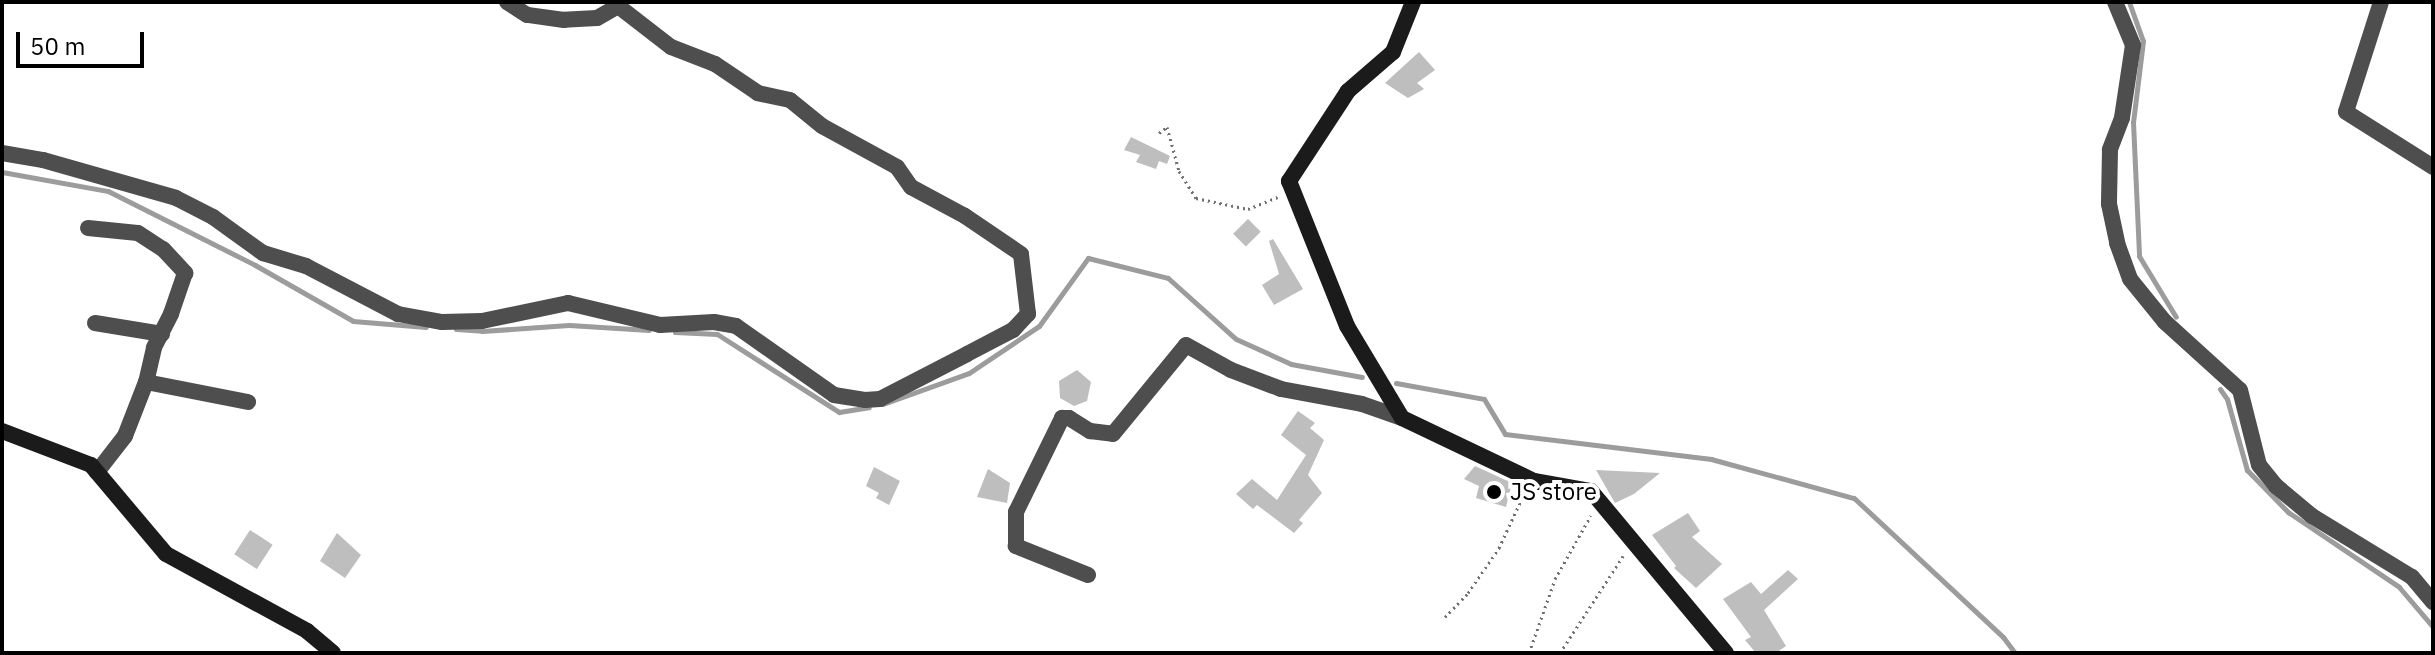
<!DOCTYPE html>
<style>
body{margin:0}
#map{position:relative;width:2435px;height:655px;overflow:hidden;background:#fff;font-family:"IBM Plex Sans",sans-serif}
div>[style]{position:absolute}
.stream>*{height:5px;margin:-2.5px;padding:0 2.5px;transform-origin:2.5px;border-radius:2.5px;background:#9c9c9c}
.building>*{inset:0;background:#bebebe;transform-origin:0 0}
.path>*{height:3px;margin-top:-1.5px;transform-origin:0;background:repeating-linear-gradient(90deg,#707070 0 2px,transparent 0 6px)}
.street>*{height:16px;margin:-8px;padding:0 8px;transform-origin:8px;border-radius:8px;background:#4e4e4e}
.secondary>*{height:16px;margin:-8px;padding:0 8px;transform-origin:8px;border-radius:8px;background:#1b1b1b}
.dots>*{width:22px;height:22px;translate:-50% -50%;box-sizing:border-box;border:4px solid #fff;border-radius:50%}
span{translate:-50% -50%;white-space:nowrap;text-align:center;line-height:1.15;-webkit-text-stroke:8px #fff;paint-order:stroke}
.poi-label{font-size:24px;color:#000}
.left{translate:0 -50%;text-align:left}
.frame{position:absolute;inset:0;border:4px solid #000;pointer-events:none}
.scale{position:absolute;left:16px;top:32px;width:128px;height:36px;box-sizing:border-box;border:4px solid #000;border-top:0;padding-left:10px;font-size:24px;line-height:28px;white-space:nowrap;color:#000;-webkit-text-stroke:6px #fff;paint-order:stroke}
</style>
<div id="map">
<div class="stream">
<div style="left:2129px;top:2px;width:41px;rotate:70.3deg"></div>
<div style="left:2143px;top:41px;width:82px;rotate:97deg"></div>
<div style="left:2133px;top:122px;width:134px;rotate:87.4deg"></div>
<div style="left:2139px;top:256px;width:71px;rotate:58.8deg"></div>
<div style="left:2px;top:172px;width:108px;rotate:10.2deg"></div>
<div style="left:108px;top:191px;width:165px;rotate:26.7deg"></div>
<div style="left:255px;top:265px;width:113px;rotate:29.7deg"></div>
<div style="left:353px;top:321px;width:73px;rotate:4.7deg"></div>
<div style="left:456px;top:329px;width:26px;rotate:4deg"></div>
<div style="left:482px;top:331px;width:87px;rotate:-3.9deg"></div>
<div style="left:569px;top:325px;width:80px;rotate:3.6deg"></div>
<div style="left:675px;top:332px;width:42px;rotate:2.7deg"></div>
<div style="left:717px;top:334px;width:145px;rotate:32.6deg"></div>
<div style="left:839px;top:412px;width:30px;rotate:-9deg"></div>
<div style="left:1396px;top:383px;width:89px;rotate:10.3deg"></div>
<div style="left:1484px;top:399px;width:41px;rotate:59deg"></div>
<div style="left:1505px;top:434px;width:208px;rotate:6.9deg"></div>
<div style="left:1711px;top:459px;width:148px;rotate:15.3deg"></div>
<div style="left:1854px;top:498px;width:204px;rotate:43deg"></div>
<div style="left:2003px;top:637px;width:20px;rotate:53deg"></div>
<div style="left:2220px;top:389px;width:12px;rotate:55deg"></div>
<div style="left:2227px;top:399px;width:74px;rotate:74.3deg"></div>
<div style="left:2247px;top:470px;width:59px;rotate:45.7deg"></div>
<div style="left:2288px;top:512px;width:134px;rotate:34deg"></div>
<div style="left:2399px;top:587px;width:52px;rotate:49.6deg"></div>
<div style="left:883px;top:404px;width:91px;rotate:-19.8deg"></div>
<div style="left:969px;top:373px;width:84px;rotate:-33.9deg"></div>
<div style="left:1039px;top:326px;width:84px;rotate:-54.2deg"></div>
<div style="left:1088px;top:258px;width:82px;rotate:14deg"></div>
<div style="left:1168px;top:278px;width:91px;rotate:41.9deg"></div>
<div style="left:1236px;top:339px;width:60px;rotate:24.4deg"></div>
<div style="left:1291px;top:364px;width:72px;rotate:10.4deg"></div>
</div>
<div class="building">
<div style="clip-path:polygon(1419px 52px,1435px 70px,1417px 83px,1424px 89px,1408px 98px,1385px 83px)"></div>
<div style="clip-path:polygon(1131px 137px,1170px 156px,1167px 164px,1159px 161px,1156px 169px,1136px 162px,1140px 155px,1124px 150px)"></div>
<div style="left:1248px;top:219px;width:18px;height:21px;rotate:45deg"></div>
<div style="clip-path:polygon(1273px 239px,1303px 289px,1274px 305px,1262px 285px,1279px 274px,1269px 241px)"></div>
<div style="clip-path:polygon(1077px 370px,1091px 382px,1087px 401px,1074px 406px,1060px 398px,1059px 381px)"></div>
<div style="clip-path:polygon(1298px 411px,1315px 423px,1310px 428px,1324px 440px,1308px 475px,1322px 493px,1299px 520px,1303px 523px,1294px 533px,1257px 505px,1253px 509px,1236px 494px,1252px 479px,1277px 500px,1306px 455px,1281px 435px)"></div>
<div style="clip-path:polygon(1475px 466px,1512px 483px,1506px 507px,1476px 498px,1479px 486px,1464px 479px)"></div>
<div style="clip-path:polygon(874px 467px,900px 481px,889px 505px,876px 498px,879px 493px,866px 486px)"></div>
<div style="clip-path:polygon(988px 469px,1010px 483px,1007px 503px,977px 497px)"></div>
<div style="clip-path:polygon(1596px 470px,1660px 473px,1634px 494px,1615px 503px)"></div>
<div style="clip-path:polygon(1688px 513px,1700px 531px,1692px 537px,1722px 564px,1696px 588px,1674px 568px,1676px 566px,1652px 535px)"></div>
<div style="left:250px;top:530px;width:27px;height:29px;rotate:33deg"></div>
<div style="clip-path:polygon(337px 533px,361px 555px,345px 578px,320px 561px)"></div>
<div style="clip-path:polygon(1788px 570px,1798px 579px,1764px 610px,1786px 646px,1776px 653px,1756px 653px,1745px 640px,1751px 637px,1723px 599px,1751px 582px,1761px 594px)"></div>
</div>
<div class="path">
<div style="left:1159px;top:133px;width:10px;rotate:-37deg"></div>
<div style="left:1167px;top:127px;width:46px;rotate:74.7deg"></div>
<div style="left:1179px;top:171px;width:32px;rotate:58deg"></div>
<div style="left:1196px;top:198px;width:53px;rotate:11.9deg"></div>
<div style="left:1248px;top:209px;width:32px;rotate:-22deg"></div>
<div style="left:1445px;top:617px;width:33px;rotate:-46deg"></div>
<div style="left:1468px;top:593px;width:55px;rotate:-55.4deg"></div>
<div style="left:1499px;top:548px;width:60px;rotate:-65.2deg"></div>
<div style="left:1529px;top:653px;width:78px;rotate:-70.6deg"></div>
<div style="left:1555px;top:579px;width:73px;rotate:-60.6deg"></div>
<div style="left:1560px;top:653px;width:116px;rotate:-57deg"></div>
</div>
<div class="street">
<div style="left:2115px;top:2px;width:47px;rotate:67.3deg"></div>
<div style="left:2133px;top:45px;width:74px;rotate:98.6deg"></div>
<div style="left:2122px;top:118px;width:34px;rotate:111deg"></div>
<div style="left:2110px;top:150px;width:54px;rotate:91.1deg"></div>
<div style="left:2109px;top:204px;width:40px;rotate:78deg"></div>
<div style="left:2117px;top:243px;width:38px;rotate:70deg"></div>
<div style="left:2130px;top:279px;width:55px;rotate:50.9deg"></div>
<div style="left:2165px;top:322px;width:101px;rotate:42.2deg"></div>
<div style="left:2240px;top:390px;width:77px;rotate:75.8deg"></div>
<div style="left:2259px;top:465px;width:27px;rotate:51deg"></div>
<div style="left:2276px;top:486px;width:47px;rotate:39.8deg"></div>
<div style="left:2312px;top:516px;width:117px;rotate:31.4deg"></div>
<div style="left:2412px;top:577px;width:33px;rotate:50deg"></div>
<div style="left:2381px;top:2px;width:115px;rotate:107.7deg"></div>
<div style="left:2346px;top:112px;width:103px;rotate:32.3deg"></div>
<div style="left:2px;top:153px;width:42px;rotate:9.7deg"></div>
<div style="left:43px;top:160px;width:138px;rotate:15.9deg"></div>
<div style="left:176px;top:198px;width:42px;rotate:27.2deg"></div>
<div style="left:213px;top:217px;width:62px;rotate:35.8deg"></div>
<div style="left:263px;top:253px;width:45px;rotate:16.8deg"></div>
<div style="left:306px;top:266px;width:104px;rotate:27.6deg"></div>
<div style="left:398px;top:314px;width:45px;rotate:10.3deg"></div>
<div style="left:442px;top:322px;width:40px;rotate:-1.4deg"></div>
<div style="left:482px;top:321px;width:88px;rotate:-11.8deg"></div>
<div style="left:568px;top:303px;width:95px;rotate:13.4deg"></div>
<div style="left:660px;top:325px;width:54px;rotate:-3.2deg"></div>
<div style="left:714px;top:322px;width:22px;rotate:10deg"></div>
<div style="left:736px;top:326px;width:120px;rotate:35.1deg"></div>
<div style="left:834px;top:395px;width:31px;rotate:9deg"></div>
<div style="left:865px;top:400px;width:15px;rotate:-4deg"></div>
<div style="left:880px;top:399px;width:98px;rotate:-27.3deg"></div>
<div style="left:967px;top:354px;width:52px;rotate:-27.6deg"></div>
<div style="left:1013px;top:330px;width:22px;rotate:-47deg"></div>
<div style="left:1028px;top:314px;width:60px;rotate:-96.7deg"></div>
<div style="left:1021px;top:254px;width:68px;rotate:-145.8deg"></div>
<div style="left:965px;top:216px;width:61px;rotate:-151.8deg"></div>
<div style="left:911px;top:187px;width:24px;rotate:-125deg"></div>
<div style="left:897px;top:167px;width:85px;rotate:-151.3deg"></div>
<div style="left:822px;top:126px;width:41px;rotate:-140.9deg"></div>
<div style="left:790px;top:100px;width:33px;rotate:-168deg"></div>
<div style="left:758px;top:93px;width:52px;rotate:-146deg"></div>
<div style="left:715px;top:64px;width:47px;rotate:-158.9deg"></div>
<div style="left:671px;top:47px;width:67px;rotate:-142.3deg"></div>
<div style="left:618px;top:6px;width:24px;rotate:150deg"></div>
<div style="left:597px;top:18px;width:33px;rotate:177deg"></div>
<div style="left:564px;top:20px;width:37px;rotate:-172deg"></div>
<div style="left:527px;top:15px;width:24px;rotate:-147deg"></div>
<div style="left:88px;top:228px;width:50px;rotate:5.7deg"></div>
<div style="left:138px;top:233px;width:30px;rotate:33deg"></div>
<div style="left:163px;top:249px;width:33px;rotate:47deg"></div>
<div style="left:185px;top:273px;width:43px;rotate:108.9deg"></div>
<div style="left:171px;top:314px;width:38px;rotate:117deg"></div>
<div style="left:154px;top:348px;width:35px;rotate:103deg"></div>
<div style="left:146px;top:382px;width:58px;rotate:111.3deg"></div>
<div style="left:125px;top:436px;width:46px;rotate:127.9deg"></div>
<div style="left:95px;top:323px;width:68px;rotate:9.3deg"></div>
<div style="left:146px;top:382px;width:104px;rotate:11.1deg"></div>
<div style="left:1088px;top:575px;width:78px;rotate:-158.1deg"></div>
<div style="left:1016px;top:546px;width:34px;rotate:-90deg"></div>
<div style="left:1016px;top:512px;width:105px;rotate:-63.9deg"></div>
<div style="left:1062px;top:418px;width:7px"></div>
<div style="left:1069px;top:418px;width:25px;rotate:32deg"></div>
<div style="left:1090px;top:431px;width:23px;rotate:7deg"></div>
<div style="left:1113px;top:434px;width:115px;rotate:-50.6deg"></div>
<div style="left:1186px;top:345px;width:51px;rotate:29.1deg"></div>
<div style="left:1231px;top:370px;width:53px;rotate:20.8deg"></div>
<div style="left:1281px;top:389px;width:82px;rotate:10.5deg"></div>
<div style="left:1362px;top:404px;width:42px;rotate:19.3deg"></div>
</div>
<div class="secondary">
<div style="left:1413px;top:2px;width:54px;rotate:111.8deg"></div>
<div style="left:1393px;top:52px;width:60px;rotate:139.1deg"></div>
<div style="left:1348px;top:91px;width:108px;rotate:123.2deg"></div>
<div style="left:1289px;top:181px;width:156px;rotate:68.2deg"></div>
<div style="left:1347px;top:326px;width:107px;rotate:59.1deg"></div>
<div style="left:1402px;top:418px;width:146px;rotate:25.5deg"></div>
<div style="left:1534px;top:481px;width:58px;rotate:10deg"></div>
<div style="left:1591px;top:491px;width:211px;rotate:50.2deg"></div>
<div style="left:2px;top:431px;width:95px;rotate:20.9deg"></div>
<div style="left:91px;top:465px;width:116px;rotate:49.9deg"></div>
<div style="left:166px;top:554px;width:161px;rotate:28.6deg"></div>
<div style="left:307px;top:631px;width:34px;rotate:40deg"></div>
</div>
<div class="dots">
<div style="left:1494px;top:492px;background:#000"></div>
</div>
<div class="poi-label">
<span class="left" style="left:1510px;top:492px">JS store</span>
</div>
<div class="frame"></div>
<div class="scale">50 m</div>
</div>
